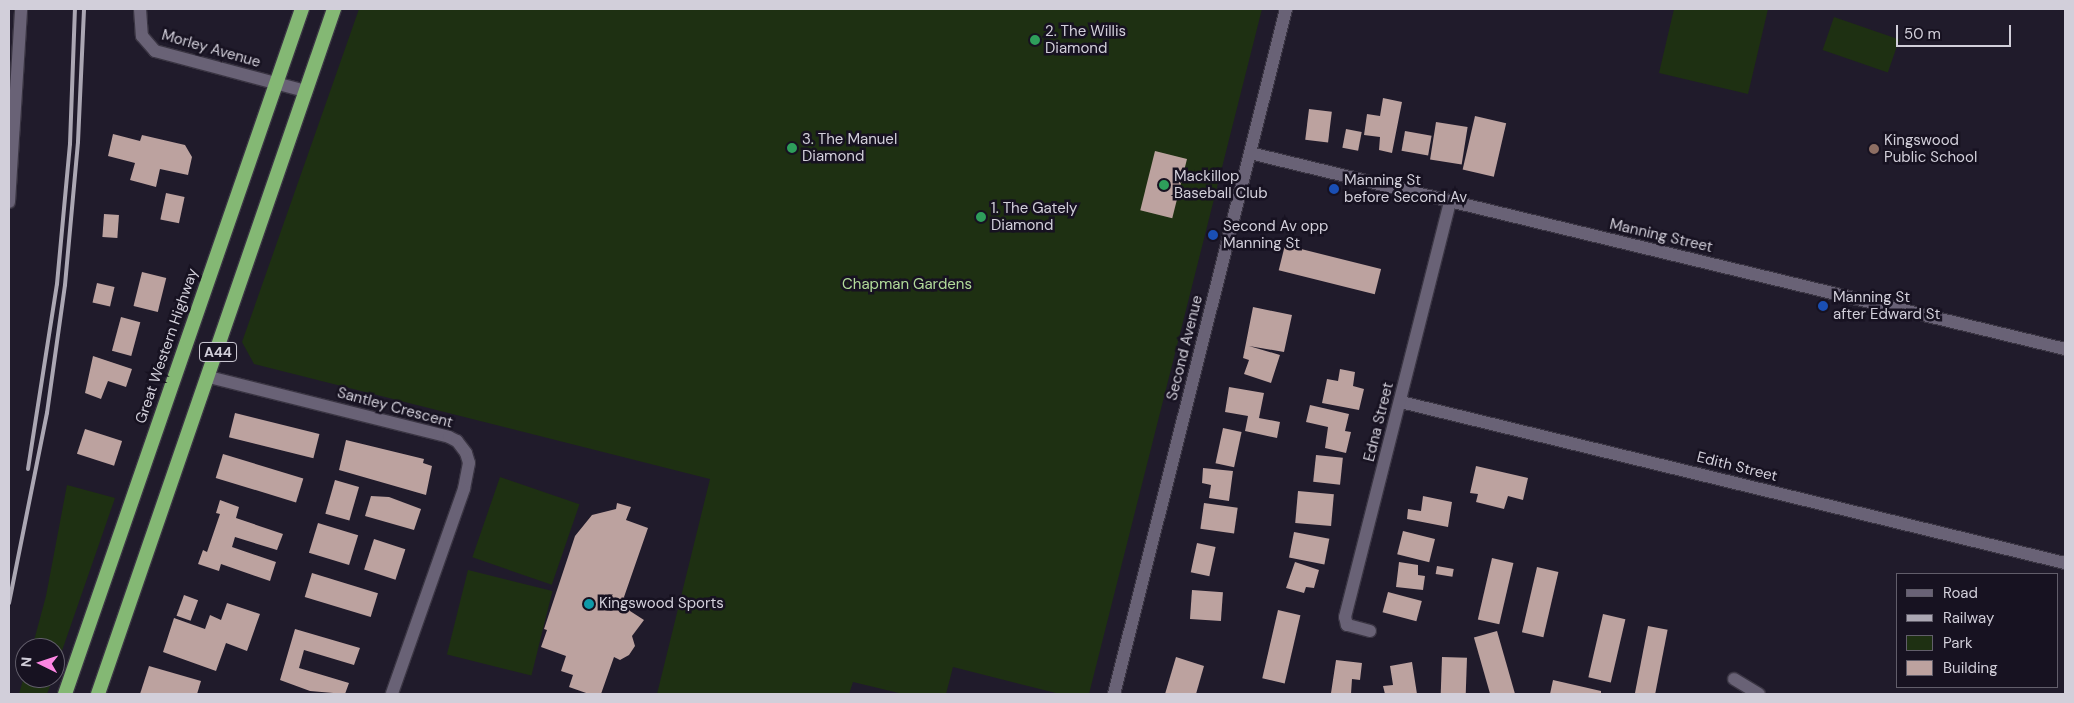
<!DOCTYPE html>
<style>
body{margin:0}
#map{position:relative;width:2074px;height:703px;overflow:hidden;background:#201b2b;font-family:"DM Sans",sans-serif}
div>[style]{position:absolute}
.green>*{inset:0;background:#1e3012;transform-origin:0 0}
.building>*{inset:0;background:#bca29f;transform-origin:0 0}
.roads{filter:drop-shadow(1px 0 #3a3543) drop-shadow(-1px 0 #3a3543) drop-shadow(0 1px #3a3543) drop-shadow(0 -1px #3a3543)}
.minor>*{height:12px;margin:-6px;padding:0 6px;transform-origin:6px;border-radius:6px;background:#696276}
.tertiary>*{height:12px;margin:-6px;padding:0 6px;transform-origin:6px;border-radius:6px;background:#696276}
.trunk>*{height:14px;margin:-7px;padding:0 7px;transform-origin:7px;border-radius:7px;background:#84b874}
.rail>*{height:4px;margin:-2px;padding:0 2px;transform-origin:2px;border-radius:2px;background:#aba7b3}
.dots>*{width:14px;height:14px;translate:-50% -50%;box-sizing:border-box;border:2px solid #171221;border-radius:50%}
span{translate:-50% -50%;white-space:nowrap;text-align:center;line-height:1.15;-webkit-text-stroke:5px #171221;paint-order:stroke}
.shield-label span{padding:1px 4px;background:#171221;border:1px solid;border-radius:4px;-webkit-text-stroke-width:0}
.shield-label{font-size:14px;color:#d2cfda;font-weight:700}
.poi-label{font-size:15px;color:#d2cfda}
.left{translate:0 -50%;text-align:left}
.street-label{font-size:15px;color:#d2cfda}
.park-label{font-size:15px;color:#b1db99}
.frame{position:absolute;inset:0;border:10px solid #d2cfda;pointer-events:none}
.legend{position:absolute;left:1896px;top:573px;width:162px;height:115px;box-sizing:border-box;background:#171221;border:1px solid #625e6b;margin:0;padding:6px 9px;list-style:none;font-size:15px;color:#d2cfda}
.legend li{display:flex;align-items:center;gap:10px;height:25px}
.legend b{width:25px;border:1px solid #625e6b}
.north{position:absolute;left:15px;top:638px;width:50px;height:50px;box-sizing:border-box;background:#171221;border:1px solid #625e6b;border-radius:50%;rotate:274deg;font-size:14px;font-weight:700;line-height:20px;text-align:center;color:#d2cfda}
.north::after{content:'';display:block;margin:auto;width:18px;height:22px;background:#fd86e3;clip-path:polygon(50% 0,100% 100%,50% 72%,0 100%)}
.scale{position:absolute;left:1896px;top:25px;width:115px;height:22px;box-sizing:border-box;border:2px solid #d2cfda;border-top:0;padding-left:6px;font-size:15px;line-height:18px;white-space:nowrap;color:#d2cfda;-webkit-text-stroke:4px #171221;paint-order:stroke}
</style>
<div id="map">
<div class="green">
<div style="clip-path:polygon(359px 9px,1262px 9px,1089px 694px,1060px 694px,953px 667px,946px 694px,903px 694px,853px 682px,849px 694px,657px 694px,710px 479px,254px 364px,242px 342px)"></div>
<div style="clip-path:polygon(1674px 9px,1768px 9px,1748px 94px,1659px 73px)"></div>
<div style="left:1834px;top:17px;width:69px;height:35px;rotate:19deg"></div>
<div style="left:500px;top:477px;width:84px;height:85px;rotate:19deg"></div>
<div style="clip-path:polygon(67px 485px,115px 498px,55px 671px,55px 648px,32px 648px,46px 596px)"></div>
<div style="left:468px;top:570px;width:87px;height:87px;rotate:14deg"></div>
<div style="clip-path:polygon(25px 673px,25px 678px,53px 678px,47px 694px,19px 694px)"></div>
</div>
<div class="building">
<div style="clip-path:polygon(1383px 98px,1402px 102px,1392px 153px,1379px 150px,1380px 137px,1364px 135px,1367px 114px,1380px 116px)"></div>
<div style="left:1309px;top:109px;width:23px;height:31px;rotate:7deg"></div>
<div style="left:1475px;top:116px;width:32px;height:55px;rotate:13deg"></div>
<div style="left:1436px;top:122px;width:32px;height:38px;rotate:9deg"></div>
<div style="left:1346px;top:129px;width:16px;height:19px;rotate:11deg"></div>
<div style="left:1405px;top:131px;width:27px;height:20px;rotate:10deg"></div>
<div style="clip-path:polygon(113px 134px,140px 141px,142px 135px,185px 145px,192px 157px,188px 175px,160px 169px,156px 187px,130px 180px,135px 163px,108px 156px)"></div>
<div style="left:1155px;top:151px;width:33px;height:61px;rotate:14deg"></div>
<div style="left:166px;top:193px;width:19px;height:27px;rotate:12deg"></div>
<div style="left:104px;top:214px;width:15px;height:23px;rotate:4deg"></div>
<div style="left:1285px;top:245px;width:99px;height:26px;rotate:14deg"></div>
<div style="left:142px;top:272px;width:25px;height:35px;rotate:14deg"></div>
<div style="left:97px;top:283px;width:18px;height:20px;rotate:13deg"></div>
<div style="clip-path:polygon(1253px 307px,1292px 315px,1284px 352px,1249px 346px,1280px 355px,1271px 383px,1244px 374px,1249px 360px,1243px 358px)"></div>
<div style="left:121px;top:317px;width:20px;height:35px;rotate:15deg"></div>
<div style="clip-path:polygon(93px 356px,132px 369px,126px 387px,108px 381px,101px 399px,85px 393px)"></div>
<div style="clip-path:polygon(1340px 369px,1355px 372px,1353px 386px,1364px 389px,1359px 410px,1322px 403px,1327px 379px,1338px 381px)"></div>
<div style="clip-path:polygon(1229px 387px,1264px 393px,1259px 418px,1280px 422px,1277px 438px,1245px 431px,1248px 416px,1225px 412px)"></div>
<div style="clip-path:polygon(1310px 405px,1349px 414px,1345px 431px,1351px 432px,1346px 453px,1325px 448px,1328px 427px,1306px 422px)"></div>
<div style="left:235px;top:413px;width:87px;height:25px;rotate:14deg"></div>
<div style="left:1223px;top:428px;width:19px;height:36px;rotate:12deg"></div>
<div style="left:85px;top:429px;width:39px;height:26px;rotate:18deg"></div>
<div style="clip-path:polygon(346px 440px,424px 459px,423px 463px,432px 466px,426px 495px,339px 470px)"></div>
<div style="left:223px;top:454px;width:84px;height:25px;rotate:17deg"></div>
<div style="left:1316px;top:455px;width:27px;height:27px;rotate:6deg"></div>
<div style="clip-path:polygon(1476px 466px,1528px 478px,1523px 500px,1508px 496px,1504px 509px,1476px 502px,1478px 494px,1470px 493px)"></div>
<div style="clip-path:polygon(1203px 468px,1233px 471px,1229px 501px,1209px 498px,1211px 485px,1202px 483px)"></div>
<div style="left:335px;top:480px;width:25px;height:35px;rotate:16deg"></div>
<div style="left:1298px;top:491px;width:36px;height:32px;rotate:5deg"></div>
<div style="clip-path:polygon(371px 496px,389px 497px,421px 509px,414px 530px,365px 516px)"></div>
<div style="clip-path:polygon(1423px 496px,1452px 502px,1448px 527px,1407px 519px,1408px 509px,1421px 511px)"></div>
<div style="clip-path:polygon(220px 500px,239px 507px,236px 518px,283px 534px,277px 550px,235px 537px,232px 547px,276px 562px,270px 581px,221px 564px,219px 571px,198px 564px,203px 550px,207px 552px,220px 514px,216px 513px)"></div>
<div style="clip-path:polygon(617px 503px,631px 507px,626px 520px,648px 528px,624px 597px,630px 611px,644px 620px,632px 636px,635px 646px,629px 655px,620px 660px,614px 657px,601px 694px,589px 694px,569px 687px,573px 675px,561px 671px,566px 656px,541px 647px,547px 630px,544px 629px,575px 536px,592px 515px,616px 509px)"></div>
<div style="left:1204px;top:503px;width:34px;height:26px;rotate:8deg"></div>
<div style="left:318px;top:523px;width:42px;height:31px;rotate:17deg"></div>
<div style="left:1403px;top:531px;width:33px;height:24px;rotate:14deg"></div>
<div style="left:1294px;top:532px;width:36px;height:26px;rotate:11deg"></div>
<div style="left:374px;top:539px;width:33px;height:32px;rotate:18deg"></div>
<div style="left:1197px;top:543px;width:19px;height:30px;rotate:12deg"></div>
<div style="left:1492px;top:558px;width:22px;height:63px;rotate:13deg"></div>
<div style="clip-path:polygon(1295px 562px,1319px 570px,1314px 588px,1306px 587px,1304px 593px,1286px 588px)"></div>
<div style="clip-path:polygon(1399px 562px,1418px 565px,1418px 575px,1425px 576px,1423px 590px,1396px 587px)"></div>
<div style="left:1437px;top:566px;width:17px;height:8px;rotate:10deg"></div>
<div style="left:1537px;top:567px;width:22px;height:67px;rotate:13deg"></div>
<div style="left:312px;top:573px;width:69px;height:25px;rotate:17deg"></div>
<div style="left:1192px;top:590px;width:31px;height:29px;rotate:4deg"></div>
<div style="left:1388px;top:592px;width:35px;height:21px;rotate:15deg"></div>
<div style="left:184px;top:595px;width:15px;height:22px;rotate:20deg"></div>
<div style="clip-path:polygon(227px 603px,260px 614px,247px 651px,226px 643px,216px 671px,163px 652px,174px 618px,205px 629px,210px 615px,221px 620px)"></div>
<div style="left:1278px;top:610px;width:23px;height:70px;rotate:13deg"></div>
<div style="left:1603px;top:614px;width:23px;height:65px;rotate:13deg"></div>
<div style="left:1648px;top:626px;width:20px;height:70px;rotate:11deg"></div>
<div style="clip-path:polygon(295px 629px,360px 648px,354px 665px,304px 650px,299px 668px,349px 683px,345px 694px,310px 691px,280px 680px)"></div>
<div style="left:1497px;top:631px;width:66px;height:24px;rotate:74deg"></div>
<div style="clip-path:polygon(1176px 657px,1204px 666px,1196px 694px,1165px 694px)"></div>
<div style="left:1442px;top:657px;width:25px;height:37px;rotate:2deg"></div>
<div style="clip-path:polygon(1336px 660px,1362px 663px,1360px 680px,1352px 679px,1351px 694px,1331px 693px)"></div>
<div style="clip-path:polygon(1412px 662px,1417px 694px,1385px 694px,1383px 686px,1393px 685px,1390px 666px)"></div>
<div style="clip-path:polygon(149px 666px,201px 681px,197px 694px,140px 694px)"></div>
<div style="clip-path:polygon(1553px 680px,1601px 691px,1601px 694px,1550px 694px)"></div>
</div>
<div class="roads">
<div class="minor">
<div style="left:140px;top:9px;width:27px;rotate:86deg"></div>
<div style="left:142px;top:36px;width:20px;rotate:49deg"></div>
<div style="left:155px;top:51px;width:155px;rotate:14.9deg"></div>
<div style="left:1250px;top:153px;width:838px;rotate:13.52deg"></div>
<div style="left:9px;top:202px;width:193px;rotate:-86.4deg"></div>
<div style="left:209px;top:377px;width:247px;rotate:14deg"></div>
<div style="left:449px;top:437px;width:9px;rotate:27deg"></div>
<div style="left:457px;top:441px;width:15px;rotate:53deg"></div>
<div style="left:466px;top:453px;width:10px;rotate:73deg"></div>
<div style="left:469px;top:463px;width:26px;rotate:101deg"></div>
<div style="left:464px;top:489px;width:217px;rotate:109.4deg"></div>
<div style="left:1401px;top:402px;width:683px;rotate:13.63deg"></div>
<div style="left:1370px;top:631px;width:24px;rotate:-165deg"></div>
<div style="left:1347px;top:625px;width:8px;rotate:-104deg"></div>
<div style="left:1345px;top:617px;width:427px;rotate:-75.8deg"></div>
<div style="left:1734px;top:679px;width:29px;rotate:31deg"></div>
</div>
<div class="tertiary">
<div style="left:1114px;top:694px;width:706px;rotate:-75.9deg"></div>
</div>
<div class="trunk">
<div style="left:65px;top:694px;width:725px;rotate:-70.92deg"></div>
<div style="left:98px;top:694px;width:725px;rotate:-70.99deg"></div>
</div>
</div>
<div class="rail">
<div style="left:28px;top:469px;width:187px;rotate:-81.1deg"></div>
<div style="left:57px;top:284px;width:141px;rotate:-84.7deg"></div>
<div style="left:70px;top:144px;width:135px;rotate:-87.9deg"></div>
<div style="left:9px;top:603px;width:194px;rotate:-78.7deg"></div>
<div style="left:47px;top:413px;width:129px;rotate:-82deg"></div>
<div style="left:65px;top:285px;width:144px;rotate:-84.8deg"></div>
<div style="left:78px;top:142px;width:133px;rotate:-87.4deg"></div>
</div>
<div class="dots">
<div style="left:1035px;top:40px;background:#2e9e5b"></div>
<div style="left:792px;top:148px;background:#2e9e5b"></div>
<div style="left:1874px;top:149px;background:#8d6e63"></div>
<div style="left:1164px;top:185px;background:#2e9e5b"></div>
<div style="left:1334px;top:189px;background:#1a4fb4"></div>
<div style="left:981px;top:217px;background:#2e9e5b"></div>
<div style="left:1213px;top:235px;background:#1a4fb4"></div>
<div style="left:1823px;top:306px;background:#1a4fb4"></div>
<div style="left:589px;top:604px;background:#0f9aa8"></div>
</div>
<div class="shield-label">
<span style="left:218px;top:352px">A44</span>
</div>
<div class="poi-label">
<span class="left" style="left:1045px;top:40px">2. The Willis<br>Diamond</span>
<span class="left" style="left:802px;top:148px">3. The Manuel<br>Diamond</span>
<span class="left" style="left:1884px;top:149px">Kingswood<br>Public School</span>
<span class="left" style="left:1174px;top:185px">Mackillop<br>Baseball Club</span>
<span class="left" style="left:1344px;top:189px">Manning St<br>before Second Av</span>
<span class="left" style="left:991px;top:217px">1. The Gately<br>Diamond</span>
<span class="left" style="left:1223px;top:235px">Second Av opp<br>Manning St</span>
<span class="left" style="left:1833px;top:306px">Manning St<br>after Edward St</span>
<span class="left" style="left:599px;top:604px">Kingswood Sports</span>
</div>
<div class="street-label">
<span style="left:211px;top:49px;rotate:16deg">Morley Avenue</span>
<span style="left:1661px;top:236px;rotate:13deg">Manning Street</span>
<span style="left:167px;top:346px;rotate:-71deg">Great Western Highway</span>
<span style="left:1185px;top:348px;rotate:-76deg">Second Avenue</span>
<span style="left:395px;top:408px;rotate:15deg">Santley Crescent</span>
<span style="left:1379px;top:422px;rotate:-76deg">Edna Street</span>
<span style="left:1737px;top:467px;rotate:14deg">Edith Street</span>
</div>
<div class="park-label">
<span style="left:907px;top:285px">Chapman Gardens</span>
</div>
<div class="frame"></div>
<ul class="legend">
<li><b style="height:6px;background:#696276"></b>Road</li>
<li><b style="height:6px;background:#aba7b3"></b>Railway</li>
<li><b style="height:14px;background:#1e3012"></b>Park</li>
<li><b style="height:14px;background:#bca29f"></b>Building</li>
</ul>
<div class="north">N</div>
<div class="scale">50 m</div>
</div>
